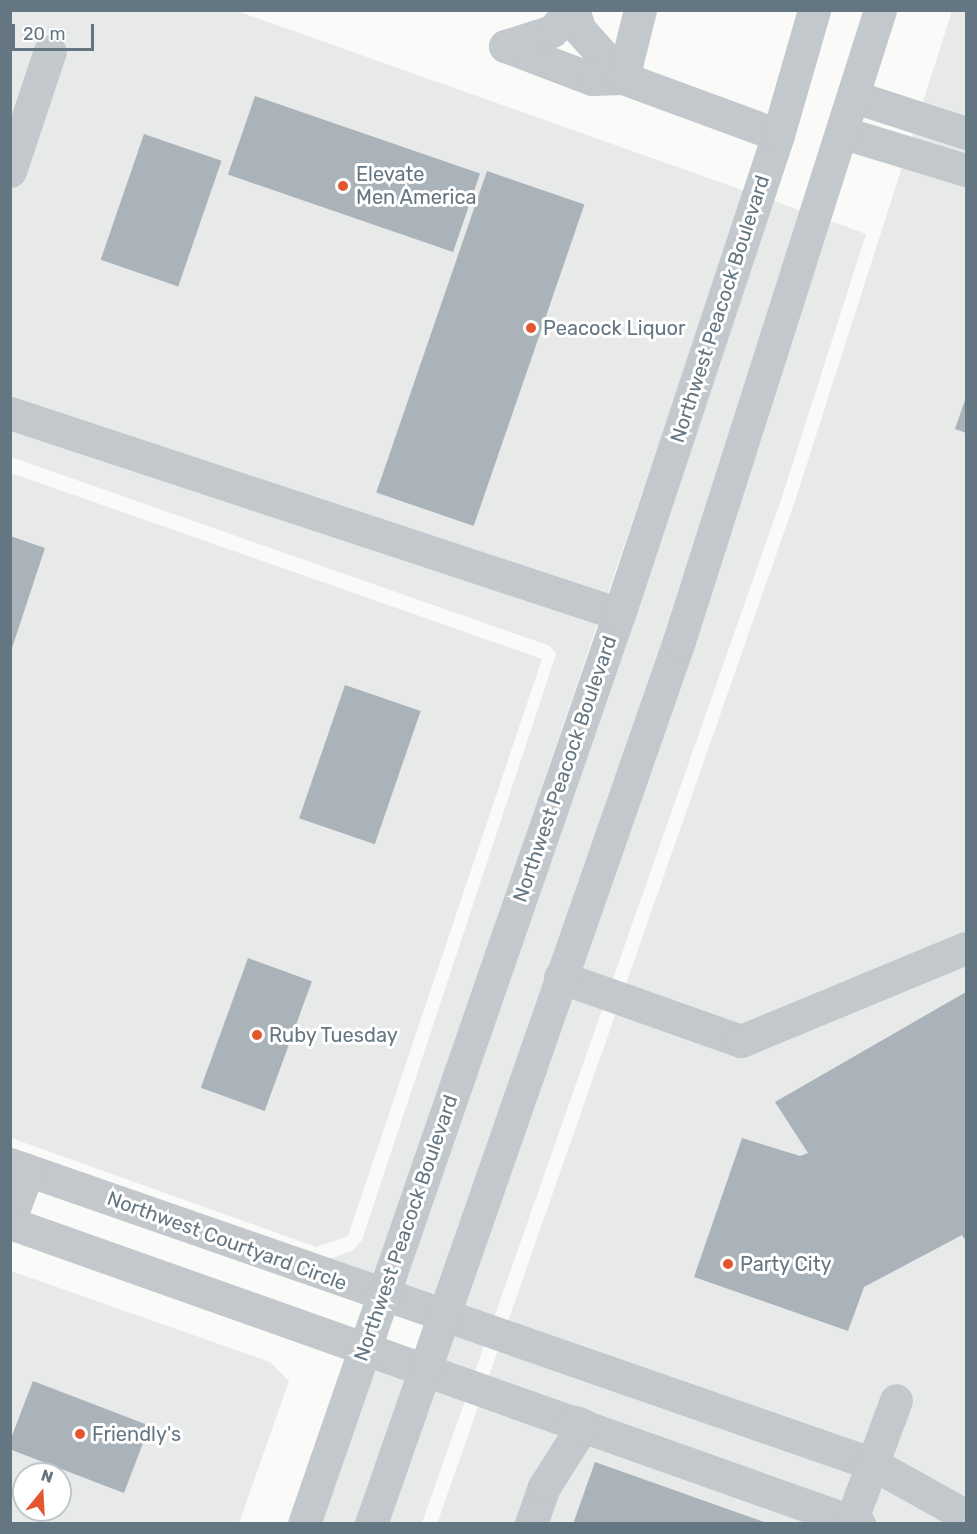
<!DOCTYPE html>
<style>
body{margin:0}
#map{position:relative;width:977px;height:1534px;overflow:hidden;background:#fafaf8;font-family:Rubik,sans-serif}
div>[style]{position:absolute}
.built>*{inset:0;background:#e8e9e9;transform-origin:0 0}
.building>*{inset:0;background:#aab3b9;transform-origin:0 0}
.minor>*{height:33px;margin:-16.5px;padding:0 16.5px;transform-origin:16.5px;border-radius:16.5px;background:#c3c8cc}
.dots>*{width:16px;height:16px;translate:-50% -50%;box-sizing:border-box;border:3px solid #fff;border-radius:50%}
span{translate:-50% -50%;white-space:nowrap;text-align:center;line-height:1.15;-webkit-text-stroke:6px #fff;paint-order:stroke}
.poi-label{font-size:20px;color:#657683}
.left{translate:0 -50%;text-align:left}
.street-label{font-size:20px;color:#657683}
.frame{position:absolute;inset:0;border:12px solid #657683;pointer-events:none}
.north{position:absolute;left:12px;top:1462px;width:60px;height:60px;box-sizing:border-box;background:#fff;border:2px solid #c1c8cd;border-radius:50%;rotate:18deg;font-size:16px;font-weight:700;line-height:24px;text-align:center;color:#657683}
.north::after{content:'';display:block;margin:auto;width:21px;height:27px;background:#e4572e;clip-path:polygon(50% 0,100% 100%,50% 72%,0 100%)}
.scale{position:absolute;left:12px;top:24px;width:82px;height:27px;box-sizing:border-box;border:3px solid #657683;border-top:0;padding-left:8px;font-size:18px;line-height:21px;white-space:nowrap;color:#657683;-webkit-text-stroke:4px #fff;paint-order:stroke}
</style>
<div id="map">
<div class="built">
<div style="clip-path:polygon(11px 11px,237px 11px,745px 191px,375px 1277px,326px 1260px,352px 1251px,362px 1240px,556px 654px,550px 646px,11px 457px)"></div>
<div style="clip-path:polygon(952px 11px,966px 11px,966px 1523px,437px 1524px,795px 501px)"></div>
<div style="clip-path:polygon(772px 200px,804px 212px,666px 636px,435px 1298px,401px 1286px)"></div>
<div style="clip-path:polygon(831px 221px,866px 234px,782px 497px,422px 1523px,386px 1524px,692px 646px)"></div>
<div style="clip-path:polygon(11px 473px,542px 659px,348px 1236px,316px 1247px,11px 1138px)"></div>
<div style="clip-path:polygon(evenodd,11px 1271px,270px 1362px,289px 1381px,239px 1523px,11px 1524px,11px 1271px,24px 1474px,60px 1474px,60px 1510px,24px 1510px,24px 1474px)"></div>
<div style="left:373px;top:1367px;width:36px;height:166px;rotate:19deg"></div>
</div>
<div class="building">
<div style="left:255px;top:96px;width:238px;height:83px;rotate:19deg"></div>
<div style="left:144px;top:134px;width:82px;height:133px;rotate:19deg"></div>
<div style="left:487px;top:171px;width:103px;height:340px;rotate:19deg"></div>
<div style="clip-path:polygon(966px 397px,966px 433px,955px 429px)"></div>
<div style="clip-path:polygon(10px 536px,45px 548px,11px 651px,10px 651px)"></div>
<div style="left:345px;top:685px;width:80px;height:141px;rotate:19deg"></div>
<div style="left:248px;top:958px;width:68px;height:138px;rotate:20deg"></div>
<div style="clip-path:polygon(966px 992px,966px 1241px,962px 1235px,864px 1287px,848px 1331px,694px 1277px,742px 1138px,800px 1156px,808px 1153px,775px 1102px)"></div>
<div style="left:33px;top:1381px;width:125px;height:72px;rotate:21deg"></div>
<div style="clip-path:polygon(595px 1462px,767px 1523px,767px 1524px,573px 1524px)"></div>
</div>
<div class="minor">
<div style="left:573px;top:10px;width:21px;rotate:71deg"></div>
<div style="left:580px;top:30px;width:64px;rotate:48.1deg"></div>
<div style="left:505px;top:46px;width:93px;rotate:20.8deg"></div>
<div style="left:592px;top:79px;width:31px;rotate:-2deg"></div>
<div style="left:623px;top:78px;width:165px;rotate:20.2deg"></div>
<div style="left:505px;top:46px;width:49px;rotate:-17.7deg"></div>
<div style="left:552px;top:31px;width:28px;rotate:-48deg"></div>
<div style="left:623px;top:78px;width:70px;rotate:-76deg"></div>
<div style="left:855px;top:97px;width:117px;rotate:18deg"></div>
<div style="left:844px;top:133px;width:127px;rotate:16.9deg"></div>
<div style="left:10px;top:171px;width:126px;rotate:-71.6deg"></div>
<div style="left:10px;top:413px;width:641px;rotate:18.27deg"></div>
<div style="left:560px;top:977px;width:192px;rotate:19.5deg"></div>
<div style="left:741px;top:1041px;width:243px;rotate:-22.5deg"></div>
<div style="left:10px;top:1164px;width:914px;rotate:19.17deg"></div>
<div style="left:873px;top:1464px;width:107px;rotate:29.2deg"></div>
<div style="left:10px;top:1219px;width:52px;rotate:-69.8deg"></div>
<div style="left:10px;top:1223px;width:901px;rotate:19.52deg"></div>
<div style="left:304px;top:1524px;width:963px;rotate:-70.91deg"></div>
<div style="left:619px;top:614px;width:505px;rotate:-71.64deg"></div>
<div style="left:778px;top:135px;width:130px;rotate:-73.9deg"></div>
<div style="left:371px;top:1524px;width:935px;rotate:-70.77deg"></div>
<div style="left:679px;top:641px;width:662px;rotate:-72.33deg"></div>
<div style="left:531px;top:1524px;width:39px;rotate:-71deg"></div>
<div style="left:544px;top:1487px;width:73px;rotate:-57.8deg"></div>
<div style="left:583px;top:1425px;width:9px;rotate:-159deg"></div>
<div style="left:850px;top:1524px;width:132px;rotate:-69.6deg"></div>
</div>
<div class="dots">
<div style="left:343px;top:186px;background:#e4572e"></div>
<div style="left:531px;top:328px;background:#e4572e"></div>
<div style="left:257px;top:1035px;background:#e4572e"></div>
<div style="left:728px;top:1264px;background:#e4572e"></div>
<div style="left:80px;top:1434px;background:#e4572e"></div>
</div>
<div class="poi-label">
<span class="left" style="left:356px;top:186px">Elevate<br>Men America</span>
<span class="left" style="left:543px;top:328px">Peacock Liquor</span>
<span class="left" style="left:269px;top:1035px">Ruby Tuesday</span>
<span class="left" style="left:740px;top:1264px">Party City</span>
<span class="left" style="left:92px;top:1434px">Friendly's</span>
</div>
<div class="street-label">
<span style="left:720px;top:309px;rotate:-72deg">Northwest Peacock Boulevard</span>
<span style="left:565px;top:769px;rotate:-71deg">Northwest Peacock Boulevard</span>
<span style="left:406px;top:1228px;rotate:-71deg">Northwest Peacock Boulevard</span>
<span style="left:227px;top:1241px;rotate:20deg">Northwest Courtyard Circle</span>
</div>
<div class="frame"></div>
<div class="north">N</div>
<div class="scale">20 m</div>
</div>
